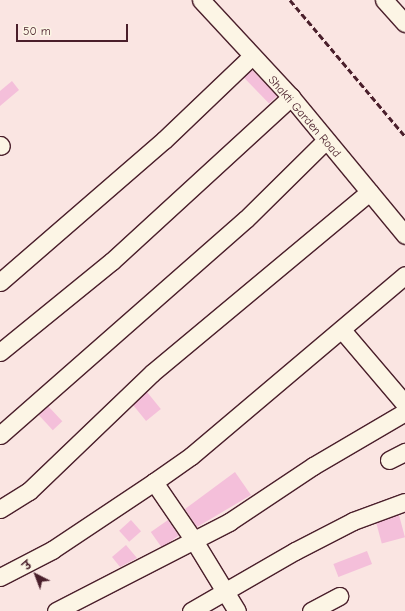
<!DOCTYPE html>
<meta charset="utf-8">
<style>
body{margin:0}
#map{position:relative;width:405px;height:611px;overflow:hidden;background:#fae5e2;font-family:"Comic Neue","Playpen Sans Deva",sans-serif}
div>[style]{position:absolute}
.building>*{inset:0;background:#f4bfda;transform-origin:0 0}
.roads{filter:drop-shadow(1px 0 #4a1f2b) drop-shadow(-1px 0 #4a1f2b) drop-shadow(0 1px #4a1f2b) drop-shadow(0 -1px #4a1f2b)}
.minor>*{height:17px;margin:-8.5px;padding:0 8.5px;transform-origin:8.5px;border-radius:8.5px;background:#fcf5e5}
.rail>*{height:3px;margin-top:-1.5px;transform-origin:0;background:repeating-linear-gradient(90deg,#4a1f2b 0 6px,transparent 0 9px)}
span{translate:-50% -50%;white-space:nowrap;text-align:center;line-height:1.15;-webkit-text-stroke:3px #fcf5e5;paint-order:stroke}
.street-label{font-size:12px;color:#4a1f2b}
.north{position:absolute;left:16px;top:555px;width:40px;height:40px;-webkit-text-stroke:3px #fcf5e5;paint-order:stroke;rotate:318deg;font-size:11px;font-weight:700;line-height:16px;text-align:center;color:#4a1f2b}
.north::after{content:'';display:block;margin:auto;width:14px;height:18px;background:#4a1f2b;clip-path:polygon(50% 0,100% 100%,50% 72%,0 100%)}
.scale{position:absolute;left:16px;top:24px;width:112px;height:18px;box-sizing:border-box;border:2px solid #4a1f2b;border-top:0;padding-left:5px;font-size:12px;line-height:14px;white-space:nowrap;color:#4a1f2b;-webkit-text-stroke:3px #fcf5e5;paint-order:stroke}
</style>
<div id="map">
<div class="building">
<div style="left:252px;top:70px;width:36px;height:11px;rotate:46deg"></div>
<div style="clip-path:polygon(12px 81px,19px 90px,0 106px,0 91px)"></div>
<div style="left:147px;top:392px;width:22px;height:19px;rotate:51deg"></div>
<div style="left:48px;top:406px;width:21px;height:13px;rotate:47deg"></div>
<div style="clip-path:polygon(235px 472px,251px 495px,197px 527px,185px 509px)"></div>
<div style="left:399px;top:515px;width:23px;height:24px;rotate:75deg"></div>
<div style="left:131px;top:520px;width:15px;height:16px;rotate:48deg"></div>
<div style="left:168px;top:520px;width:19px;height:21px;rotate:55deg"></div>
<div style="clip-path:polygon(126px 545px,137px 558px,120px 567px,112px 557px)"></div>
<div style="left:367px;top:551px;width:14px;height:36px;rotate:69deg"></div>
</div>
<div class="roads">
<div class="minor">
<div style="left:201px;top:0;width:132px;rotate:47.1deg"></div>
<div style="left:291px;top:97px;width:179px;rotate:50.4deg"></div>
<div style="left:384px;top:0;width:31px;rotate:48deg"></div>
<div style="left:0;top:145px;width:1px;rotate:45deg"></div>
<div style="left:0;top:282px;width:217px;rotate:-40.9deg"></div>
<div style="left:164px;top:140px;width:120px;rotate:-43.7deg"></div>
<div style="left:342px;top:330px;width:97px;rotate:49.6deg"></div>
<div style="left:0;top:352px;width:144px;rotate:-39.1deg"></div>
<div style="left:112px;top:261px;width:243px;rotate:-42.5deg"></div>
<div style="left:0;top:435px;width:327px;rotate:-41.3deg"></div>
<div style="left:246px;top:219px;width:111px;rotate:-44.6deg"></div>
<div style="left:389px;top:460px;width:18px;rotate:-27deg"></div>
<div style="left:154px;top:482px;width:45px;rotate:-35.1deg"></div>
<div style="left:191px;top:456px;width:280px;rotate:-40.2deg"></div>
<div style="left:0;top:509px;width:34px;rotate:-32deg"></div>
<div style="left:29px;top:491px;width:170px;rotate:-43.8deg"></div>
<div style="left:152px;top:373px;width:283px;rotate:-39.8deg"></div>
<div style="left:0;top:577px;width:59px;rotate:-27.4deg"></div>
<div style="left:52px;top:550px;width:123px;rotate:-33.7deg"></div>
<div style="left:154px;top:482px;width:69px;rotate:55.6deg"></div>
<div style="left:193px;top:539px;width:84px;rotate:58.6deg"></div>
<div style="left:56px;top:611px;width:195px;rotate:-27.2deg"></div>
<div style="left:229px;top:522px;width:101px;rotate:-33.7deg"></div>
<div style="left:313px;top:466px;width:107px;rotate:-30.4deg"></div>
<div style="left:191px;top:611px;width:120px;rotate:-30deg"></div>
<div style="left:295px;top:551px;width:65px;rotate:-27.3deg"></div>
<div style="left:353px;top:521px;width:55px;rotate:-20.1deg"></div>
<div style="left:311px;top:611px;width:32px;rotate:-28deg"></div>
</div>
</div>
<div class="rail">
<div style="left:290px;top:0;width:178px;rotate:49.8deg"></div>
</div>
<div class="street-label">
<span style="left:304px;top:117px;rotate:49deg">Shakti Garden Road</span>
</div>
<div class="north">उ</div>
<div class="scale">50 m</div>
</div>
